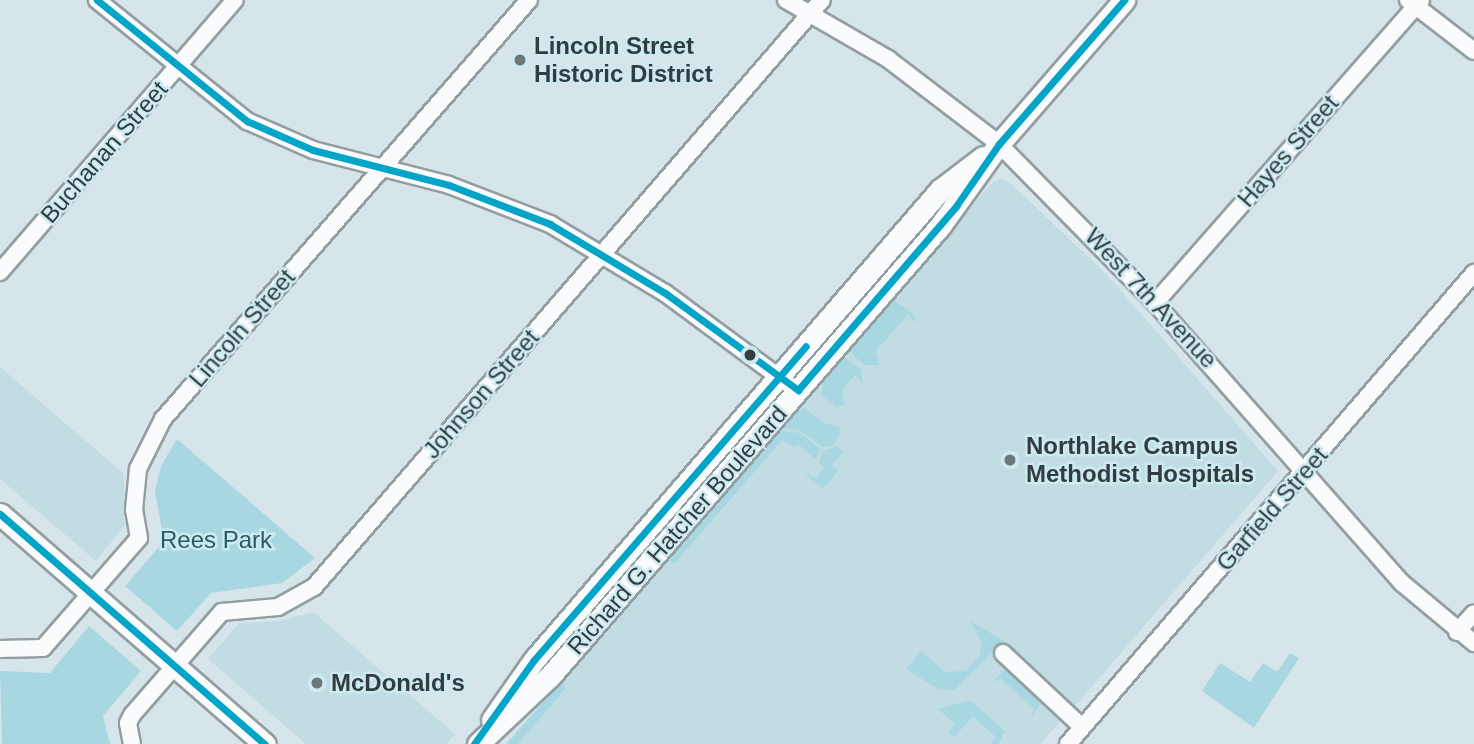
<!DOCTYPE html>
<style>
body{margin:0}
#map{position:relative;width:1474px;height:744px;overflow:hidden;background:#d6e5e9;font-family:Helvetica,sans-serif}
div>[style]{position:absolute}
.built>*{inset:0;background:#c2dce3}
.green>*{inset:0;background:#a8d7e2}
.roads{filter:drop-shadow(2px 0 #939ea1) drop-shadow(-2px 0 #939ea1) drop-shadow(0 2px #939ea1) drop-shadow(0 -2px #939ea1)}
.minor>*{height:16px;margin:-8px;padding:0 8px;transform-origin:8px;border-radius:8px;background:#f9fbfc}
.major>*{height:21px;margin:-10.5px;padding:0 10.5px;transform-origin:10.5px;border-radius:10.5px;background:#f9fbfc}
.bus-1>*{height:7px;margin:-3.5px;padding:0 3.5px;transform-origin:3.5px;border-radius:3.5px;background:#02a4c7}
.dots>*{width:19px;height:19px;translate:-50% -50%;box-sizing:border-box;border:4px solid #ceeaf1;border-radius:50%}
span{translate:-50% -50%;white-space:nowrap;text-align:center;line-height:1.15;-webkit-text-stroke:5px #ceeaf1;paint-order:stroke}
.poi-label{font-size:24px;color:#323d3f;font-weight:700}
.left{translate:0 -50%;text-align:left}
.street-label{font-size:24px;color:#323d3f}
.park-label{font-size:24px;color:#285c67}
</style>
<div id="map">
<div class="built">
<div style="clip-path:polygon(1000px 179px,1008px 181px,1106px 274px,1278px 471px,1081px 699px,1040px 744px,506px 744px,991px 184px)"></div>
<div style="clip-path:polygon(0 367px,124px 474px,125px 525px,96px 561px,0 479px)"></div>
<div style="clip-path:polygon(313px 612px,455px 734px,447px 744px,306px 744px,208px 659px,239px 623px,280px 621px)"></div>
</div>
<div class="green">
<div style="clip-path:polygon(892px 298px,915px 316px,916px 324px,908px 314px,876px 351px,880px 365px,864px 365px,848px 350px)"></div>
<div style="clip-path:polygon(842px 356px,861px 369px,863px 385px,855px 375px,842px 390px,845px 405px,836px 407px,821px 394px,825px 376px)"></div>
<div style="clip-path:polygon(804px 408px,824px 423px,840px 427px,841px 433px,832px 446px,823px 447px,799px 430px,784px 428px,793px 412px)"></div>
<div style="clip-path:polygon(777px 430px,800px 433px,820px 448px,818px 455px,815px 459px,798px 444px,795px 447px,782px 440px,674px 564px,667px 558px,712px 506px,719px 505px,718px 499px)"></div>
<div style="clip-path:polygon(177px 439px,315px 558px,282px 583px,211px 593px,177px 631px,125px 586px,164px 541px,155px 491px,161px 466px)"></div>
<div style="clip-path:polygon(837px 446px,843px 452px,832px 465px,838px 471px,823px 489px,803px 472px,816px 478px,824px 468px,819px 463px,823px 451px)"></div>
<div style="clip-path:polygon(970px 621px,1004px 641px,954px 690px,938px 689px,906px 669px,921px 651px,945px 672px,966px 671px,980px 655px,981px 643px)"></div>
<div style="clip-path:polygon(89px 626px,141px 671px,103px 716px,110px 744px,2px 744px,0 671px,50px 673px)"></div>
<div style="clip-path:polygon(1290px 653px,1299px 658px,1254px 728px,1202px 691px,1220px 663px,1250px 682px,1263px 663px,1277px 672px)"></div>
<div style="clip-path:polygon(1005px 669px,1041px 703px,1030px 719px,1034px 709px,1030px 705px,1000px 678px,991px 684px)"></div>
<div style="clip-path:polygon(562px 682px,566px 688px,518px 744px,506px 744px)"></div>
<div style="clip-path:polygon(970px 700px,1005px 731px,998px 744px,990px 744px,996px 737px,973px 717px,954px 737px,948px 732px,955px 724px,938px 709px)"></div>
</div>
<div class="roads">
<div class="minor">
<div style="left:97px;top:0;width:193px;rotate:38.9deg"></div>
<div style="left:247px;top:121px;width:72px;rotate:23.7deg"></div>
<div style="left:313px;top:150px;width:140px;rotate:14.4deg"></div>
<div style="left:449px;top:185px;width:108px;rotate:21.1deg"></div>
<div style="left:550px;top:224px;width:134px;rotate:31deg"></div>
<div style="left:665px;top:293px;width:152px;rotate:36.4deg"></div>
<div style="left:786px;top:0;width:118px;rotate:30deg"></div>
<div style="left:888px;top:59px;width:140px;rotate:37.4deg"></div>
<div style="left:999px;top:144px;width:223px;rotate:45.5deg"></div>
<div style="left:1155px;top:303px;width:373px;rotate:48.6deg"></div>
<div style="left:1402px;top:583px;width:94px;rotate:39.8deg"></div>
<div style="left:1408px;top:0;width:83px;rotate:37.7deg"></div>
<div style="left:0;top:272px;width:359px;rotate:-49.2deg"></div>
<div style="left:1155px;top:303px;width:403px;rotate:-48.7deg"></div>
<div style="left:1457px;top:632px;width:25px;rotate:-48deg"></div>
<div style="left:0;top:649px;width:43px;rotate:-1.3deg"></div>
<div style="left:43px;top:648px;width:146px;rotate:-48.9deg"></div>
<div style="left:139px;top:538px;width:28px;rotate:-100deg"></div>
<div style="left:134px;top:510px;width:41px;rotate:-84.4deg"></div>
<div style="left:138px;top:469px;width:56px;rotate:-63.4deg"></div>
<div style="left:163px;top:419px;width:556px;rotate:-48.86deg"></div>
<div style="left:1003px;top:653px;width:108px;rotate:43.1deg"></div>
<div style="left:132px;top:744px;width:21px;rotate:-101deg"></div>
<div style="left:128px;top:723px;width:9px;rotate:-63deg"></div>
<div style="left:132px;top:715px;width:137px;rotate:-48.9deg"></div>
<div style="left:222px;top:612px;width:56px;rotate:-5.1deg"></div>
<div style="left:278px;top:607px;width:41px;rotate:-29.1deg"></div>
<div style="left:314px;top:587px;width:776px;rotate:-49.13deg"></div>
<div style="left:1068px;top:744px;width:622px;rotate:-49.24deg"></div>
</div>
<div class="major">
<div style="left:0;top:514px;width:351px;rotate:41deg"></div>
<div style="left:492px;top:720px;width:73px;rotate:-55deg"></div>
<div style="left:534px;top:660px;width:621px;rotate:-49.18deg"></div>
<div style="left:940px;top:190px;width:54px;rotate:-37.5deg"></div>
<div style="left:478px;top:744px;width:99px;rotate:-43.4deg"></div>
<div style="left:550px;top:676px;width:595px;rotate:-49.09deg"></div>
<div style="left:940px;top:226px;width:101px;rotate:-54.3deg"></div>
<div style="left:999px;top:144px;width:191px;rotate:-49deg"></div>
</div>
</div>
<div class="bus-1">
<div style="left:97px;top:0;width:193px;rotate:38.9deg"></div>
<div style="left:247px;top:121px;width:72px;rotate:23.7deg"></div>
<div style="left:313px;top:150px;width:140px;rotate:14.4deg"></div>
<div style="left:449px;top:185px;width:108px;rotate:21.1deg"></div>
<div style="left:550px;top:224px;width:134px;rotate:31deg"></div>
<div style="left:665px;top:293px;width:165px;rotate:36.1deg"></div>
<div style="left:798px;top:390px;width:243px;rotate:-49.3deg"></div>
<div style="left:956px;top:206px;width:75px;rotate:-55.3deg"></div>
<div style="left:999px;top:144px;width:191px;rotate:-49deg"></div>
<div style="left:0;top:514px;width:351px;rotate:41deg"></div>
<div style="left:474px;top:744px;width:103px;rotate:-54.5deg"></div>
<div style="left:534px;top:660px;width:415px;rotate:-49.1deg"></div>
</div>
<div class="dots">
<div style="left:520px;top:60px;background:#6b787a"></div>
<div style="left:750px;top:355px;background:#323d3f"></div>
<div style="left:1010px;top:460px;background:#6b787a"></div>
<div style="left:317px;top:683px;background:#6b787a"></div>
</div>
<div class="poi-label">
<span class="left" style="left:534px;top:60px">Lincoln Street<br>Historic District</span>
<span class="left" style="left:1026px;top:460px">Northlake Campus<br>Methodist Hospitals</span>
<span class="left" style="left:331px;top:683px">McDonald's</span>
</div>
<div class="street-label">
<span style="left:1288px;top:151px;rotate:-49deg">Hayes Street</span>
<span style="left:104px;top:152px;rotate:-49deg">Buchanan Street</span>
<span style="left:1151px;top:298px;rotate:47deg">West 7th Avenue</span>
<span style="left:242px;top:328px;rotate:-49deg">Lincoln Street</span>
<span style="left:481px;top:394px;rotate:-49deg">Johnson Street</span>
<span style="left:1272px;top:509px;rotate:-49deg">Garfield Street</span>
<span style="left:677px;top:530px;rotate:-49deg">Richard G. Hatcher Boulevard</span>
</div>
<div class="park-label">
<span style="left:216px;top:540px">Rees Park</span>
</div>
</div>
